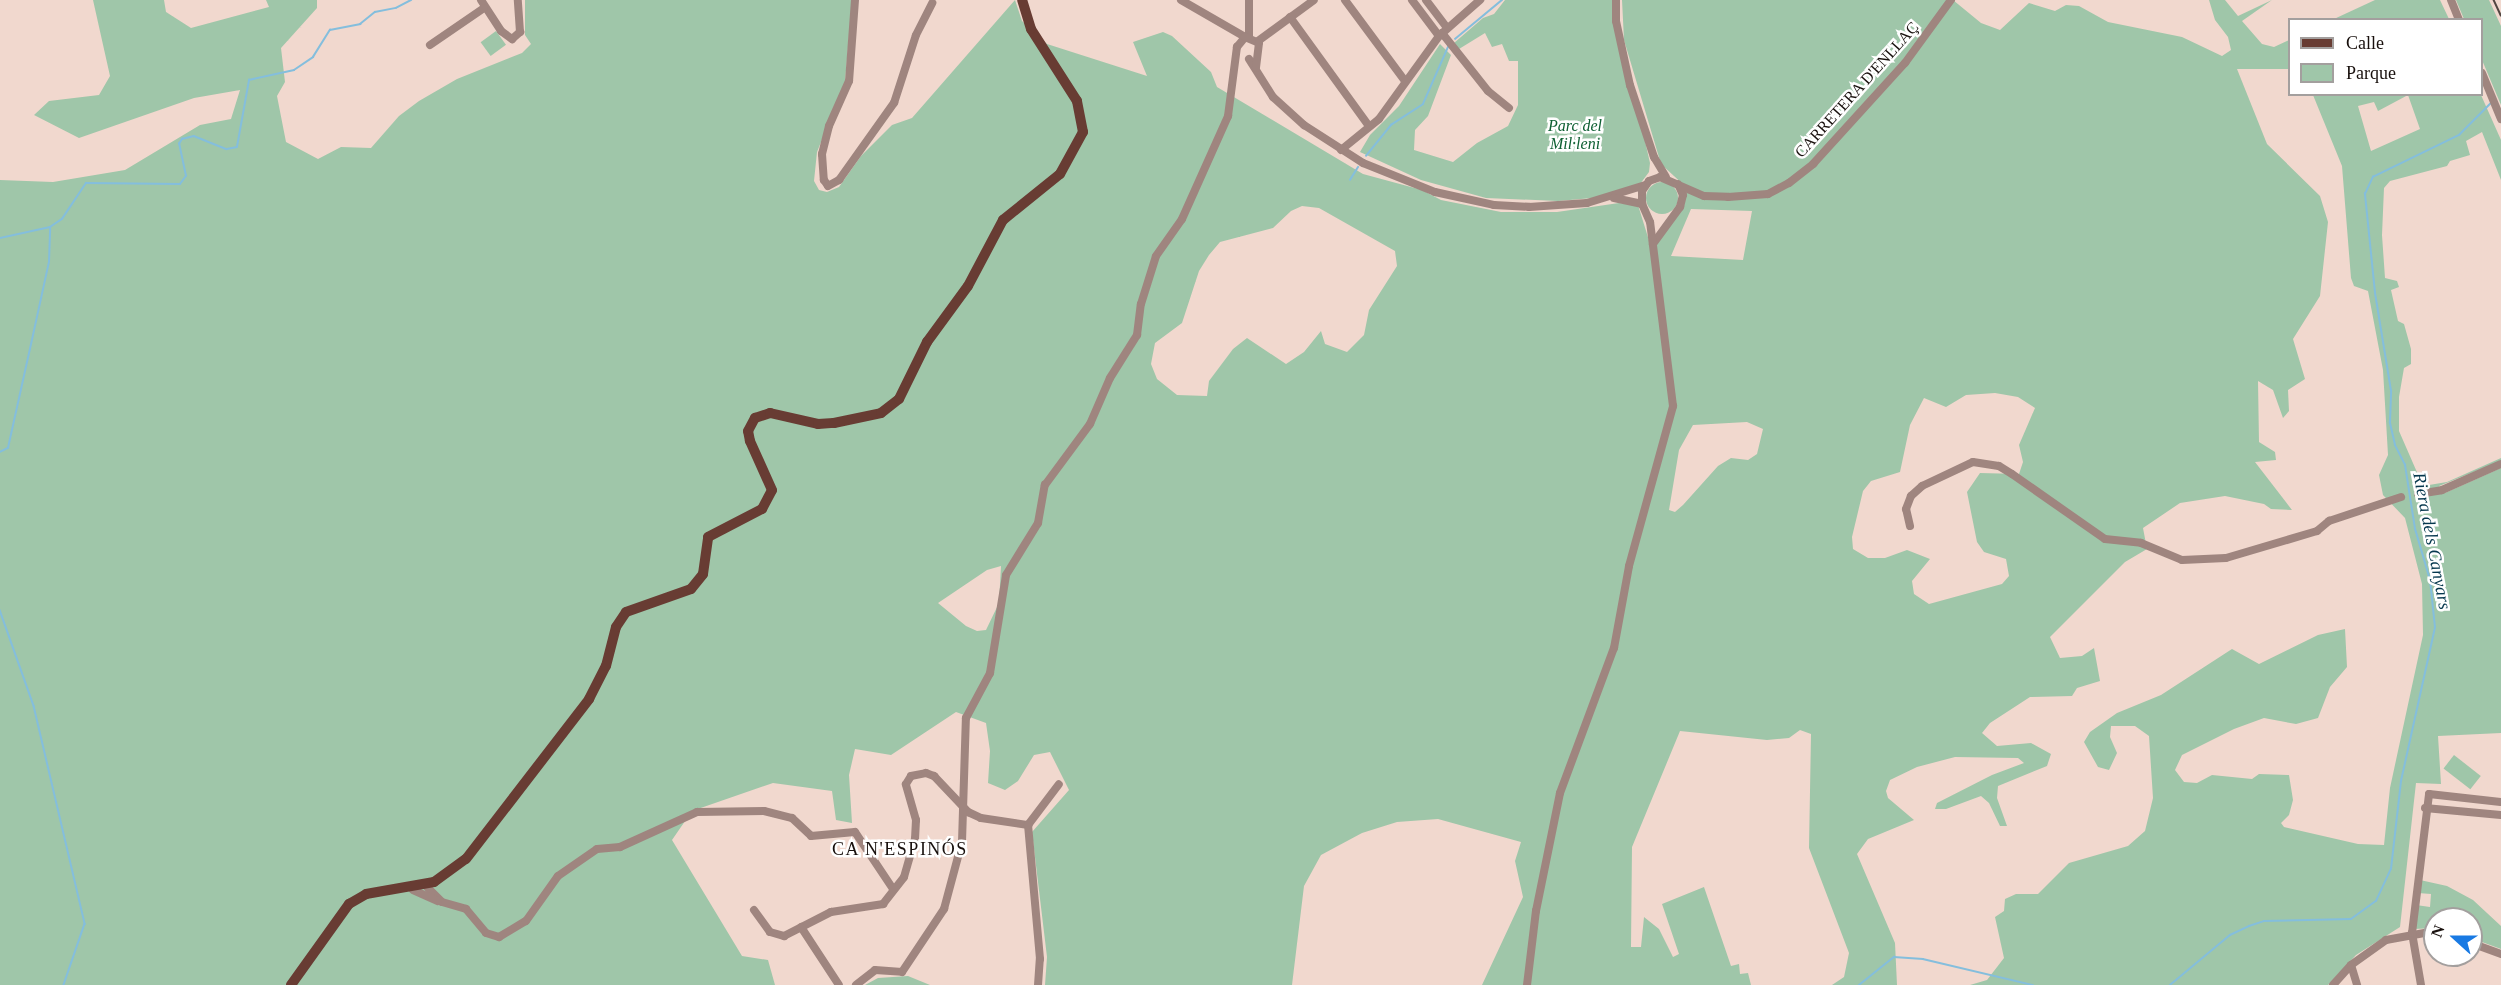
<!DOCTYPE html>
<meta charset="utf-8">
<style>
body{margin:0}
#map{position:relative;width:2501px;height:985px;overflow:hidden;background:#f1d8ce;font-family:Georgia,serif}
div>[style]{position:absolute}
.green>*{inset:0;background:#9fc6a9;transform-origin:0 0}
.round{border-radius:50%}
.stream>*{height:1.5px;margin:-0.75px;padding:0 0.75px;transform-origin:0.75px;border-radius:0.75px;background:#84bedd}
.minor>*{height:8px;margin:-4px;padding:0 4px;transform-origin:4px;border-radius:4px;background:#9f857f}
.major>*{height:10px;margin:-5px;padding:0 5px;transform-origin:5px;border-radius:5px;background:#683c33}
.rail>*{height:1.5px;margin:-0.75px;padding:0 0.75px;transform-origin:0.75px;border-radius:0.75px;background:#514540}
span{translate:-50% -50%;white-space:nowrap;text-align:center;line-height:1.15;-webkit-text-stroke:5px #fff;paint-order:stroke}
.street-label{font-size:16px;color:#18100d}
.park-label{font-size:16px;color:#0e6033;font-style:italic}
.water-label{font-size:18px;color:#06384e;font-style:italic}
.neighbourhood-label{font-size:18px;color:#18100d;letter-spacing:1.5px}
.legend{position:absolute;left:2288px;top:18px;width:195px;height:78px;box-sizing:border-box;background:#fff;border:2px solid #a39f9e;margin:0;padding:8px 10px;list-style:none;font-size:18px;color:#18100d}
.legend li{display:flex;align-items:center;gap:12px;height:30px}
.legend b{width:30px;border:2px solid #a39f9e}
.north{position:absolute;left:2423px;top:907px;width:60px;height:60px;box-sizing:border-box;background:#fff;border:2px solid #a39f9e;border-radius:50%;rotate:291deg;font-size:16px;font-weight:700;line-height:24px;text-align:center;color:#18100d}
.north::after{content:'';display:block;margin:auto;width:21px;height:27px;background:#197ae3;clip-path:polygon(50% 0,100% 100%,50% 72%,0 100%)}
</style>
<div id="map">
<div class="green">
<div style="clip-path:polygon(evenodd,93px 0,164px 0,166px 12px,191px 28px,269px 7px,266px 0,317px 0,317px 8px,281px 48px,285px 82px,277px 96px,286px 142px,318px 159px,341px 147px,371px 148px,399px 116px,419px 101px,457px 79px,522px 53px,531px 44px,525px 35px,525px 0,852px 0,845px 82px,817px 152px,814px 181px,819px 190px,827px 192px,839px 187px,861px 156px,892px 125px,912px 118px,1015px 0,1022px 21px,1047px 44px,1147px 76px,1133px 42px,1163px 32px,1172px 36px,1211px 72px,1217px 87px,1363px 174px,1422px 190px,1441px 200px,1501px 212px,1557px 212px,1619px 203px,1638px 205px,1651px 247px,1687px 188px,1661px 164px,1624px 40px,1622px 0,1953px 0,1981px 23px,2000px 30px,2029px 3px,2055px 11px,2066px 5px,2079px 6px,2108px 22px,2182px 37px,2222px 56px,2231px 50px,2228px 37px,2215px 20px,2209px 0,2225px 0,2238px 16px,2272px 0,2242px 21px,2262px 44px,2274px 47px,2289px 40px,2289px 69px,2237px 69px,2267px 144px,2320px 196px,2328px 222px,2320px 296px,2293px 339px,2305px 379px,2288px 390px,2289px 411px,2283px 418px,2273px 390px,2258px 381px,2259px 442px,2275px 452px,2276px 460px,2255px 462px,2292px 510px,2271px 509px,2264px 504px,2225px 496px,2180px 503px,2143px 528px,2147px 549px,2125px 562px,2050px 637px,2060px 658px,2082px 656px,2094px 648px,2100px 681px,2077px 688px,2072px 696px,2030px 697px,1990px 723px,1982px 733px,1997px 746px,2031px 743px,2051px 754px,2047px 766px,1998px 786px,1997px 798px,2007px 826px,2000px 826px,1989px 803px,1981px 796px,1946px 809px,1935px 809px,1937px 803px,1992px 775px,2024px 763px,2018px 758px,1955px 757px,1917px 767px,1890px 780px,1886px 791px,1888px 798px,1914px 820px,1868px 839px,1857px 854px,1895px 943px,1897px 985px,1832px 985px,1844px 977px,1849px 953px,1809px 848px,1811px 734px,1800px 730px,1789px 738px,1767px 740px,1680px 731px,1632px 847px,1631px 947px,1641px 947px,1644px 917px,1659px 929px,1673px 957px,1679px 954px,1662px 904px,1704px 887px,1731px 966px,1739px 964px,1740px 974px,1748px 973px,1751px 985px,1482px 985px,1523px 897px,1515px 861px,1521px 842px,1438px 819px,1397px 822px,1362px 833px,1321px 855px,1304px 886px,1292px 985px,1045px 985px,1047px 957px,1032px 832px,1069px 790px,1050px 752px,1034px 755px,1018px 781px,1005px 790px,988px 783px,990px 751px,986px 723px,956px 712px,891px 755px,855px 749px,849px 775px,852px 823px,836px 820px,832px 791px,773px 783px,692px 811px,672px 840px,742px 956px,768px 960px,775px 985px,0 985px,0 180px,53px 182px,125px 170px,200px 125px,231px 119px,240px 90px,194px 98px,79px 138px,34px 115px,49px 101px,99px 95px,110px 76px,93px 0,1302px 206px,1319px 208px,1395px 251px,1397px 266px,1369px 310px,1364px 335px,1347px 352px,1325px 344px,1321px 331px,1304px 352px,1286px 364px,1247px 338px,1233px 349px,1209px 381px,1207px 396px,1177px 395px,1157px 379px,1151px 364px,1155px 343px,1182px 323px,1199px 271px,1209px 255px,1220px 242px,1273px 228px,1291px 211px,1302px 206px,93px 0,1691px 209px,1752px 211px,1743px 260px,1671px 256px,1691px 209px,93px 0,1995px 393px,2018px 397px,2035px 408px,2019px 445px,2023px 462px,2019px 474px,1980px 473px,1967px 492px,1977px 542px,1984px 552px,2006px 559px,2009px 576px,2002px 584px,1929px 604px,1914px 594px,1912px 581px,1930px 559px,1907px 550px,1885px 558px,1868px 558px,1853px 549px,1852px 537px,1863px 491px,1871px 481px,1900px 472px,1910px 425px,1924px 398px,1946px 407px,1966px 395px,1995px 393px,93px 0,1747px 422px,1763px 429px,1757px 454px,1748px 460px,1731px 458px,1718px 466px,1683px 505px,1675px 512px,1669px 510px,1679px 450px,1693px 425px,1747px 422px,93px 0,1001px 566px,999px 603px,986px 630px,977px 631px,966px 626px,938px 603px,987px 570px,1001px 566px)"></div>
<div style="clip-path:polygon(1505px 0,1613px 0,1650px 163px,1649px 172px,1640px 184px,1604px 197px,1558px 201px,1486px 198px,1421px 180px,1360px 152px,1370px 135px,1399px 106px,1440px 44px,1451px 55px,1428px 116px,1415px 130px,1414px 150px,1453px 162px,1477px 143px,1508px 126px,1518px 105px,1518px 61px,1509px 61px,1502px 44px,1492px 47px,1485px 33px,1459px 49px,1454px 43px,1483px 18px,1494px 14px)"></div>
<div style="clip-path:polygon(2375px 0,2440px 0,2449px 19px,2334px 19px)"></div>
<div style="clip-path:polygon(2456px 0,2489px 0,2501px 26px,2501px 105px,2482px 60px,2482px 20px,2464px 19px)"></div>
<div style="left:496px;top:31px;width:17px;height:19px;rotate:54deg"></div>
<div style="clip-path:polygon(evenodd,2313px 95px,2481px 95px,2501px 140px,2501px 180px,2482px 132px,2466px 141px,2470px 155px,2450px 161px,2447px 166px,2390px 181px,2384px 188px,2382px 235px,2385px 278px,2397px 281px,2399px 287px,2391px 290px,2398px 321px,2404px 324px,2411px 349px,2411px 364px,2404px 368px,2399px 397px,2399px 431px,2423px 486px,2447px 482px,2501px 458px,2501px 461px,2439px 486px,2445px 493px,2501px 468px,2501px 733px,2438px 736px,2441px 784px,2416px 783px,2400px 927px,2356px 955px,2328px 985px,1970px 985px,1987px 980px,2004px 958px,1995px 917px,2004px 911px,2005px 899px,2016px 894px,2038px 894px,2069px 863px,2128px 846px,2145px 831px,2153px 798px,2149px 736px,2135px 726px,2111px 726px,2110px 737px,2117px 753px,2109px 770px,2098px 767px,2084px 742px,2090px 732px,2117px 713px,2161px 695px,2232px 649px,2259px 664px,2318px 635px,2345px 629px,2347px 667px,2330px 687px,2318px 718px,2296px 724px,2264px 718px,2234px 729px,2182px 755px,2175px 770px,2184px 782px,2197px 783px,2212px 775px,2252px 779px,2259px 774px,2289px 775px,2293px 800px,2289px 815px,2281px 823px,2284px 827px,2358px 844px,2384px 845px,2390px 788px,2423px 635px,2422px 584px,2405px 518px,2383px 495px,2379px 475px,2388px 455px,2383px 370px,2368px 291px,2354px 286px,2351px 278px,2342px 166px,2313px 95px,2408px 95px,2420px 129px,2371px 151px,2358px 106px,2374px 102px,2378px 111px,2408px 95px)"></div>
<div class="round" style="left:1646px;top:182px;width:32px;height:32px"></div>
<div style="left:2454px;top:755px;width:34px;height:17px;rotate:38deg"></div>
<div style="clip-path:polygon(2420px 880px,2447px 886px,2473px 900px,2501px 926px,2501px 949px,2471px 938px,2471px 919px,2435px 919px,2435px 928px,2414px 929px,2416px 905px,2430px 907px,2431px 894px,2418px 893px)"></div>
<div style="clip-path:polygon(908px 976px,930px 985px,865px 985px,878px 978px)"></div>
</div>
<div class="stream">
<div style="left:1455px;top:39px;width:61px;rotate:-39.7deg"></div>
<div style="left:1366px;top:156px;width:40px;rotate:-51deg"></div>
<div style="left:1391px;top:125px;width:38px;rotate:-33deg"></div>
<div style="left:1423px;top:104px;width:62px;rotate:-66.3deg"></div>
<div style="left:1350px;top:180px;width:15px;rotate:-58deg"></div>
<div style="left:0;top:238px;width:51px;rotate:-12.4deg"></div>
<div style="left:50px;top:227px;width:14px;rotate:-34deg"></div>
<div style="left:62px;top:219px;width:43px;rotate:-56.3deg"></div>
<div style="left:86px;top:183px;width:94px;rotate:0.6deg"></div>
<div style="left:180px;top:184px;width:10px;rotate:-53deg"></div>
<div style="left:186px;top:176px;width:33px;rotate:-102deg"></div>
<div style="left:179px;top:144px;width:6px;rotate:-59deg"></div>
<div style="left:182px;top:139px;width:12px;rotate:-14deg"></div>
<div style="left:194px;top:136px;width:35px;rotate:22deg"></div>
<div style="left:227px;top:149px;width:10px;rotate:-11deg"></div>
<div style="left:237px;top:147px;width:68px;rotate:-79.8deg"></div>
<div style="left:249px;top:80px;width:46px;rotate:-12.5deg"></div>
<div style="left:294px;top:70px;width:23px;rotate:-34deg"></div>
<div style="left:313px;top:57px;width:32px;rotate:-58deg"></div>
<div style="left:330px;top:30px;width:31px;rotate:-11deg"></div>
<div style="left:360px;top:24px;width:19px;rotate:-39deg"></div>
<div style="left:375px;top:12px;width:21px;rotate:-11deg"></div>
<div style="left:396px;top:8px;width:17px;rotate:-28deg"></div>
<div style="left:0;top:452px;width:9px;rotate:-27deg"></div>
<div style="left:8px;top:448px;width:101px;rotate:-77.5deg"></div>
<div style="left:30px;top:349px;width:89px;rotate:-77.7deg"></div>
<div style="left:49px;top:262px;width:34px;rotate:-88deg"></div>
<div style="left:0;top:610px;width:102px;rotate:70.5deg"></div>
<div style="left:34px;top:706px;width:224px;rotate:76.8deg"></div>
<div style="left:85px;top:924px;width:65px;rotate:109deg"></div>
<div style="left:1859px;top:985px;width:45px;rotate:-38.7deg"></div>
<div style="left:1894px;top:957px;width:29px;rotate:4deg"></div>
<div style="left:1923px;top:959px;width:113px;rotate:13.3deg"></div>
<div style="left:2170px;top:985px;width:78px;rotate:-39.8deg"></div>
<div style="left:2230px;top:935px;width:21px;rotate:-25deg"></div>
<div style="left:2249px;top:926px;width:16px;rotate:-18deg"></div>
<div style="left:2264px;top:921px;width:87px;rotate:-1.3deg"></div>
<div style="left:2351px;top:919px;width:31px;rotate:-36deg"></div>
<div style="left:2376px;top:901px;width:35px;rotate:-65deg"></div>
<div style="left:2391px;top:869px;width:89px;rotate:-83.5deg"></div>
<div style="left:2401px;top:781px;width:157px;rotate:-77.5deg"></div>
<div style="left:2435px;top:628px;width:48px;rotate:-95.9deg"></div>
<div style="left:2430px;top:580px;width:53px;rotate:-106.4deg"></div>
<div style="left:2415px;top:529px;width:65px;rotate:-98.9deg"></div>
<div style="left:2405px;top:465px;width:22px;rotate:-117deg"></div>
<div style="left:2395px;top:445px;width:23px;rotate:-103deg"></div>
<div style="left:2390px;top:423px;width:32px;rotate:-88deg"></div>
<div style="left:2391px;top:391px;width:99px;rotate:-99.3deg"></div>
<div style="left:2375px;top:293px;width:100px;rotate:-95.8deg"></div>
<div style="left:2365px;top:194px;width:19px;rotate:-65deg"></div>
<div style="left:2373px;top:177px;width:96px;rotate:-26deg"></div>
<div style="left:2459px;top:135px;width:45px;rotate:-45deg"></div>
</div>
<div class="minor">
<div style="left:481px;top:0;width:37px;rotate:57deg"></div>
<div style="left:501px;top:31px;width:14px;rotate:36deg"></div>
<div style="left:512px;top:39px;width:11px;rotate:-41deg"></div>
<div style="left:520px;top:32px;width:32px;rotate:-94deg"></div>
<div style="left:855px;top:0;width:81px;rotate:94.2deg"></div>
<div style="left:849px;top:81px;width:49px;rotate:114deg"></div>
<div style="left:829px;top:126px;width:29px;rotate:104deg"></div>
<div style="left:822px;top:154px;width:26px;rotate:86deg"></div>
<div style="left:824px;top:180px;width:7px;rotate:56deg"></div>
<div style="left:828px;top:186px;width:13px;rotate:-29deg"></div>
<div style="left:839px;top:180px;width:95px;rotate:-54.5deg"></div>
<div style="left:894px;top:103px;width:71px;rotate:-72.1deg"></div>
<div style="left:916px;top:35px;width:36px;rotate:-63deg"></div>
<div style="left:1181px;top:0;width:74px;rotate:30deg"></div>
<div style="left:1345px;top:0;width:101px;rotate:53.5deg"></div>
<div style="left:1412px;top:0;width:45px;rotate:53.1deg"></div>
<div style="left:1426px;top:0;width:35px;rotate:53deg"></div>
<div style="left:1616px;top:0;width:21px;rotate:90deg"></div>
<div style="left:1616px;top:21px;width:66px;rotate:77.7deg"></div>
<div style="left:1630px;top:85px;width:76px;rotate:71.6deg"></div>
<div style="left:1654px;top:157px;width:23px;rotate:59deg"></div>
<div style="left:2451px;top:0;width:22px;rotate:68deg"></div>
<div style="left:1290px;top:17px;width:135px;rotate:54.1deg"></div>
<div style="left:1442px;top:33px;width:74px;rotate:51.6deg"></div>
<div style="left:1488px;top:91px;width:27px;rotate:39deg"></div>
<div style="left:1249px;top:36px;width:36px;rotate:-90deg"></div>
<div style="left:1258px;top:41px;width:69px;rotate:-36.2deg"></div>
<div style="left:430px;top:45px;width:65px;rotate:-34.4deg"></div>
<div style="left:1249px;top:59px;width:45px;rotate:57.7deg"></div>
<div style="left:1273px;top:97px;width:42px;rotate:42.1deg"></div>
<div style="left:1304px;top:125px;width:70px;rotate:32.8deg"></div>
<div style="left:1363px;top:163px;width:78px;rotate:21.9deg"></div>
<div style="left:1435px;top:192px;width:60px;rotate:12.4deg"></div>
<div style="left:1494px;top:205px;width:35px;rotate:3deg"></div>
<div style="left:1529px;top:207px;width:58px;rotate:-3.9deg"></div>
<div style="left:1587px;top:203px;width:61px;rotate:-17.2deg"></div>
<div style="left:2482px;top:73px;width:50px;rotate:67.6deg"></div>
<div style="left:1341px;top:150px;width:49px;rotate:-39.2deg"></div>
<div style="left:1379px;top:119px;width:102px;rotate:-54.1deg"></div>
<div style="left:1439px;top:36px;width:55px;rotate:-41.3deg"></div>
<div style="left:1614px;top:198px;width:29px;rotate:12deg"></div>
<div style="left:1653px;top:244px;width:46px;rotate:-53.9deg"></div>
<div style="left:1680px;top:207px;width:12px;rotate:-76deg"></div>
<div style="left:1683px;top:195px;width:12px;rotate:-114deg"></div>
<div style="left:2418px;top:494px;width:24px;rotate:-9deg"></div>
<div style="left:2442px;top:490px;width:64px;rotate:-23.8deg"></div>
<div style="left:1910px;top:526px;width:17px;rotate:-103deg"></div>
<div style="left:1906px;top:509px;width:14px;rotate:-69deg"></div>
<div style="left:1911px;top:496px;width:15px;rotate:-42deg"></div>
<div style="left:1922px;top:486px;width:56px;rotate:-25.2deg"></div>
<div style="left:1973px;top:462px;width:26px;rotate:9deg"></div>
<div style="left:1999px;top:466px;width:15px;rotate:32deg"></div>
<div style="left:2012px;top:474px;width:113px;rotate:35deg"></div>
<div style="left:2105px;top:539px;width:36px;rotate:6deg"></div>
<div style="left:2141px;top:543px;width:44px;rotate:22.5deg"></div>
<div style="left:2182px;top:560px;width:44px;rotate:-2.6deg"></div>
<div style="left:2226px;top:558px;width:95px;rotate:-16.5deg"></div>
<div style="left:2317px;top:531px;width:16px;rotate:-40deg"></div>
<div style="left:2329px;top:521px;width:76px;rotate:-18.4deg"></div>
<div style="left:2425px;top:808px;width:76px;rotate:5.3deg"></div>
<div style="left:427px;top:887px;width:21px;rotate:45deg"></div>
<div style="left:442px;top:902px;width:25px;rotate:16deg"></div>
<div style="left:466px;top:909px;width:31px;rotate:50deg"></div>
<div style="left:486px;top:933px;width:14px;rotate:17deg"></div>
<div style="left:499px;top:937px;width:31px;rotate:-31deg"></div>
<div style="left:526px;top:921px;width:55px;rotate:-54.6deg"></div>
<div style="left:558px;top:876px;width:47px;rotate:-34.7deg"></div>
<div style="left:597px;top:849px;width:23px;rotate:-5deg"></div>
<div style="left:620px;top:847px;width:85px;rotate:-24.4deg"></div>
<div style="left:697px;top:812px;width:67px;rotate:-0.9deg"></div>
<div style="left:764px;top:811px;width:29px;rotate:14deg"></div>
<div style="left:792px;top:818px;width:26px;rotate:43deg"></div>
<div style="left:811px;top:836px;width:44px;rotate:-5.2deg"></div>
<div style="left:855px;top:832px;width:69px;rotate:56.3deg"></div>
<div style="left:413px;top:890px;width:27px;rotate:24deg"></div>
<div style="left:754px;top:910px;width:27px;rotate:54deg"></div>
<div style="left:770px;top:932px;width:15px;rotate:16deg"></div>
<div style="left:784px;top:936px;width:53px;rotate:-27.1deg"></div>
<div style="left:831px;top:912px;width:53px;rotate:-8.7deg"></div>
<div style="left:883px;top:904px;width:34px;rotate:-52deg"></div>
<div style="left:904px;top:877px;width:40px;rotate:-74deg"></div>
<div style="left:915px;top:839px;width:19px;rotate:-87deg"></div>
<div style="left:916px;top:820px;width:37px;rotate:-106deg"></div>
<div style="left:906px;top:784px;width:9px;rotate:-58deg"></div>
<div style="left:911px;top:776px;width:15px;rotate:-11deg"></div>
<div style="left:926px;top:773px;width:9px;rotate:21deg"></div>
<div style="left:934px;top:776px;width:50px;rotate:46.6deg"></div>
<div style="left:968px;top:812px;width:14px;rotate:25deg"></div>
<div style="left:981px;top:818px;width:48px;rotate:8.5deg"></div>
<div style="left:801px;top:927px;width:69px;rotate:56.8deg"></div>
<div style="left:2471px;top:943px;width:32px;rotate:20deg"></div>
<div style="left:2351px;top:965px;width:21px;rotate:73deg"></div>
<div style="left:856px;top:985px;width:24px;rotate:-38deg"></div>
<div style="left:875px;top:970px;width:27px;rotate:4deg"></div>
<div style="left:902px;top:972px;width:76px;rotate:-56.3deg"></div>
<div style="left:944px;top:909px;width:69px;rotate:-75deg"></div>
<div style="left:962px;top:842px;width:124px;rotate:-88.2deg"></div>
<div style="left:966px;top:718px;width:51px;rotate:-61.9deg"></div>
<div style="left:990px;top:673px;width:99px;rotate:-80.7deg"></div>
<div style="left:1006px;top:575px;width:61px;rotate:-58.4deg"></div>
<div style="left:1038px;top:523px;width:39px;rotate:-80deg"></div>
<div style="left:1045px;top:485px;width:76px;rotate:-53.6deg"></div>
<div style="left:1090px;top:424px;width:50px;rotate:-66.5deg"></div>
<div style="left:1110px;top:378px;width:51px;rotate:-57.9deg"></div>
<div style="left:1137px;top:335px;width:31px;rotate:-83deg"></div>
<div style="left:1141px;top:304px;width:50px;rotate:-72.6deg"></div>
<div style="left:1156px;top:256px;width:45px;rotate:-54.9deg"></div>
<div style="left:1182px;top:219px;width:113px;rotate:-65.9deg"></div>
<div style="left:1228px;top:116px;width:70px;rotate:-82.6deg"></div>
<div style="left:1237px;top:47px;width:13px;rotate:-51deg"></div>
<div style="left:1245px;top:37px;width:15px;rotate:23deg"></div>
<div style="left:1259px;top:43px;width:25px;rotate:97deg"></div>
<div style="left:1038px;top:985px;width:26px;rotate:-86deg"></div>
<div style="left:1040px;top:959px;width:135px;rotate:-95.1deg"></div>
<div style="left:1028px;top:825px;width:51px;rotate:-52.9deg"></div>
<div style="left:1527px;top:985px;width:75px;rotate:-83.1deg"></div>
<div style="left:1536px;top:911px;width:120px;rotate:-78.5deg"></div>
<div style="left:1560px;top:793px;width:155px;rotate:-69.6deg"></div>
<div style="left:1614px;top:648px;width:83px;rotate:-79.6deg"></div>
<div style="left:1629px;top:566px;width:166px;rotate:-74.6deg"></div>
<div style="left:1673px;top:406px;width:185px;rotate:-97.1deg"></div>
<div style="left:1650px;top:222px;width:20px;rotate:-114deg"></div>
<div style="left:1642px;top:204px;width:13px;rotate:-90deg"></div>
<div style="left:1642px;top:191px;width:12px;rotate:-55deg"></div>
<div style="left:1649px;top:181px;width:12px;rotate:-20deg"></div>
<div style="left:1660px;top:177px;width:48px;rotate:23.4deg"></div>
<div style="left:1704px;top:196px;width:24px;rotate:2deg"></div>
<div style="left:1728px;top:197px;width:40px;rotate:-4.3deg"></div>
<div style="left:1768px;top:194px;width:24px;rotate:-28deg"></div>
<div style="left:1789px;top:183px;width:31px;rotate:-38deg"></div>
<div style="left:1813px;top:164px;width:137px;rotate:-47.7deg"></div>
<div style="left:1905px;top:63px;width:78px;rotate:-53.9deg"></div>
<div style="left:2333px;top:985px;width:27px;rotate:-48deg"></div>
<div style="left:2351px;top:965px;width:43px;rotate:-35.5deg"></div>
<div style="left:2386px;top:940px;width:50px;rotate:-10.4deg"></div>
<div style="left:2421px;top:985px;width:53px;rotate:-99.8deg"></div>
<div style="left:2412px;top:933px;width:140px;rotate:-83deg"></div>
<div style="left:2429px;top:794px;width:72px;rotate:6.3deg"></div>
</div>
<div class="major">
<div style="left:291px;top:985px;width:100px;rotate:-54.4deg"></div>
<div style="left:349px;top:904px;width:20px;rotate:-30deg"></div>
<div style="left:366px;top:894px;width:69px;rotate:-10deg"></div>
<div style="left:434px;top:882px;width:39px;rotate:-36deg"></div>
<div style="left:466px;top:859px;width:202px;rotate:-52.4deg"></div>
<div style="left:589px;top:699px;width:37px;rotate:-63deg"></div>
<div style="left:606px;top:666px;width:40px;rotate:-75.6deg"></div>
<div style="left:616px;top:627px;width:18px;rotate:-56deg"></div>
<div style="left:626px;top:612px;width:69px;rotate:-19.5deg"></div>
<div style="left:691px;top:589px;width:19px;rotate:-51deg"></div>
<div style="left:703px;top:574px;width:37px;rotate:-82deg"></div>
<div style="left:708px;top:537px;width:61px;rotate:-27.4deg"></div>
<div style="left:762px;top:509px;width:21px;rotate:-62deg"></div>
<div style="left:772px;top:490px;width:54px;rotate:-114.2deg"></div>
<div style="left:750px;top:441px;width:10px;rotate:-101deg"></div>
<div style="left:748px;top:431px;width:15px;rotate:-62deg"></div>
<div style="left:755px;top:418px;width:16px;rotate:-18deg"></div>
<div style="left:770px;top:413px;width:49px;rotate:12.9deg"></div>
<div style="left:818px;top:424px;width:16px;rotate:-4deg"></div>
<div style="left:834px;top:423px;width:48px;rotate:-12deg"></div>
<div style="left:881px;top:413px;width:23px;rotate:-38deg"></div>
<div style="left:899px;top:399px;width:64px;rotate:-63.8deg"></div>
<div style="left:927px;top:342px;width:69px;rotate:-53.8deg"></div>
<div style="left:968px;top:286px;width:75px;rotate:-62.1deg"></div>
<div style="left:1003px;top:220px;width:73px;rotate:-38.9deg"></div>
<div style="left:1060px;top:174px;width:48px;rotate:-61.3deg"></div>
<div style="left:1083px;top:132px;width:32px;rotate:-101deg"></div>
<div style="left:1077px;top:101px;width:85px;rotate:-122.6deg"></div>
<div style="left:1031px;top:29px;width:30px;rotate:-107deg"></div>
</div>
<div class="rail">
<div style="left:2494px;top:0;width:17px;rotate:65deg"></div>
</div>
<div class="street-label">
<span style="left:1857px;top:90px;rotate:-48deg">CARRETERA D'ENLLAÇ</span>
</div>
<div class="park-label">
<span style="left:1575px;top:135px">Parc del<br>Mil·leni</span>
</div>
<div class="water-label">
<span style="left:2432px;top:541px;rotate:79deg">Riera dels Canyars</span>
</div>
<div class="neighbourhood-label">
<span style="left:900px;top:849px">CA N'ESPINÓS</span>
</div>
<ul class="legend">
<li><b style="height:8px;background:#683c33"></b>Calle</li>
<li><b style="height:16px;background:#9fc6a9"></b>Parque</li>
</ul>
<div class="north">N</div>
</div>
